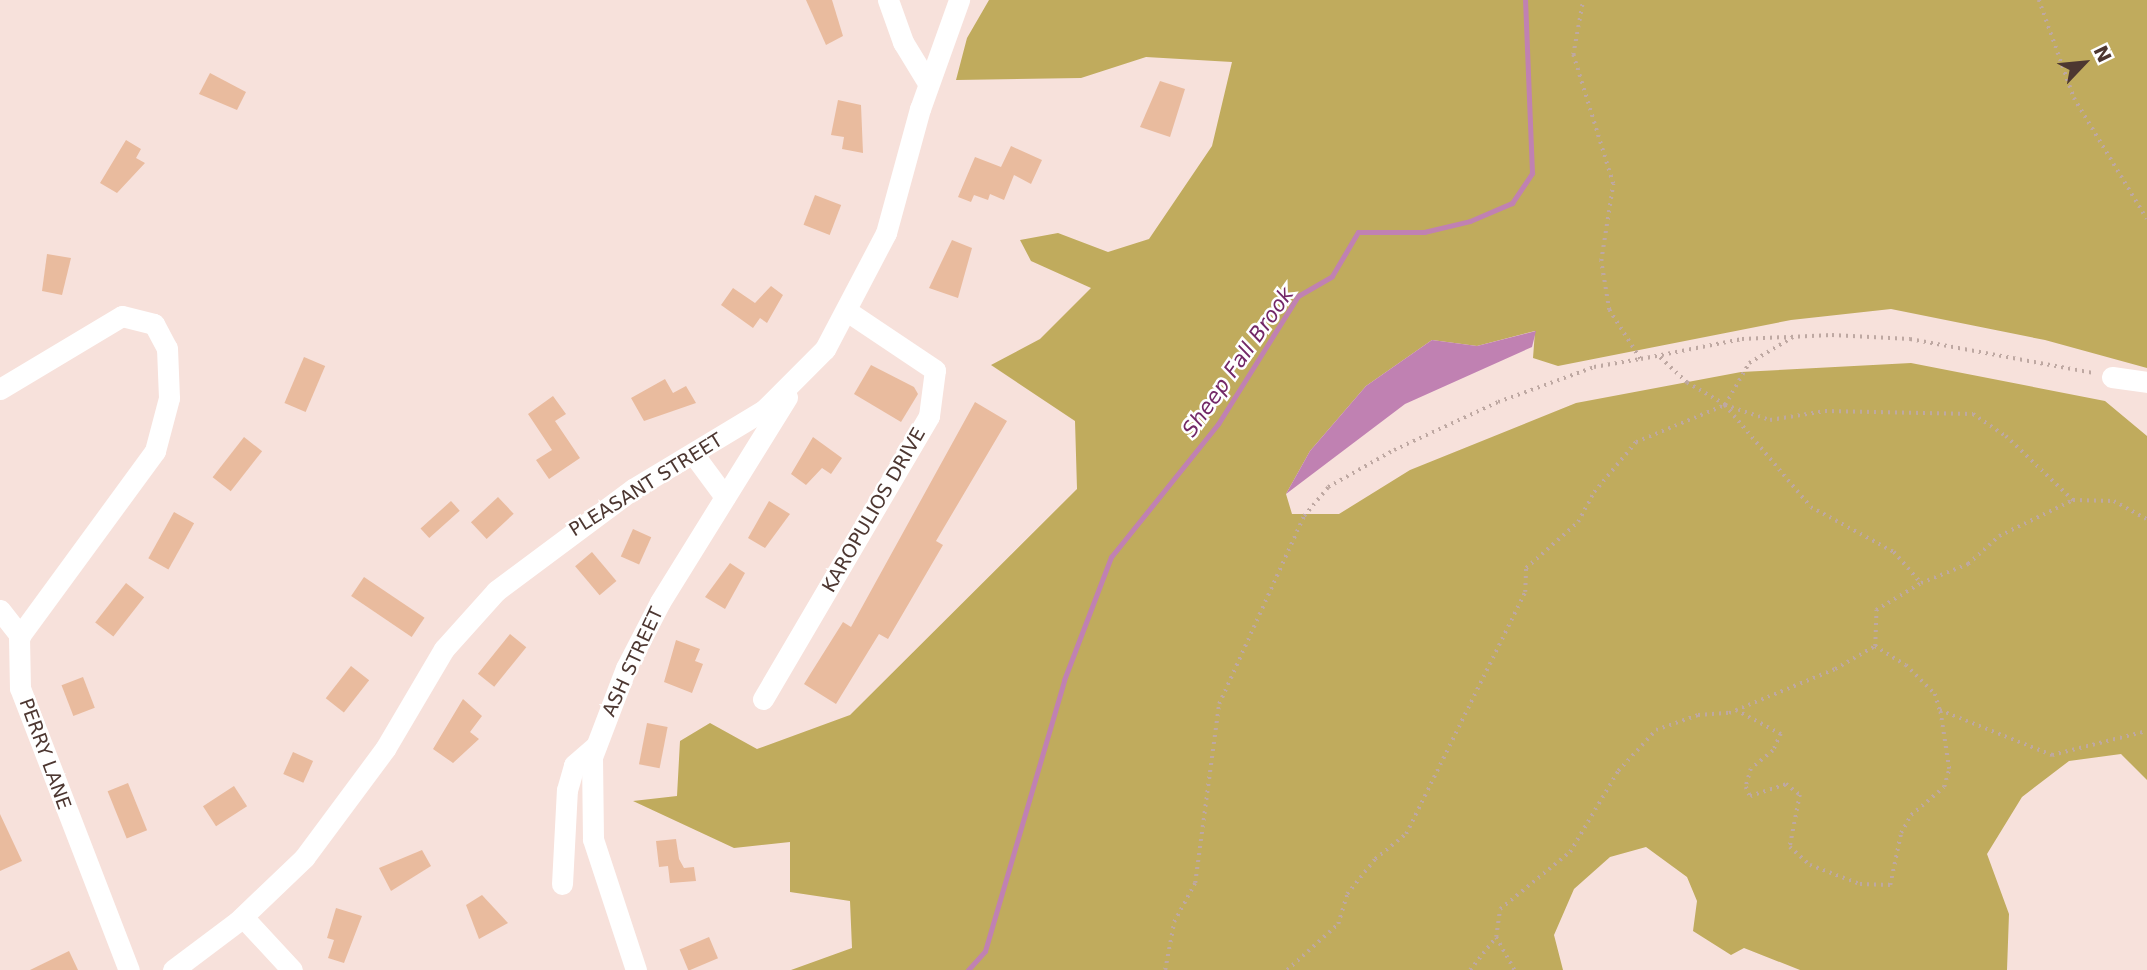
<!DOCTYPE html>
<style>
body{margin:0}
#map{position:relative;width:2147px;height:970px;overflow:hidden;background:#f7e1db;font-family:"DejaVu Sans",sans-serif}
div>[style]{position:absolute}
.forest>*{inset:0;background:#c0ab5d}
.water>*{inset:0;background:#c081b2}
.stream>*{height:5px;margin:-2.5px;padding:0 2.5px;transform-origin:2.5px;border-radius:2.5px;background:#c081b2}
.building>*{inset:0;background:#e9bb9e;transform-origin:0 0}
.path>*{height:3.5px;margin-top:-1.75px;transform-origin:0;background:repeating-linear-gradient(90deg,#bea8a2 0 2px,transparent 0 7px)}
.minor>*{height:21px;margin:-10.5px;padding:0 10.5px;transform-origin:10.5px;border-radius:10.5px;background:#fff}
span{translate:-50% -50%;white-space:nowrap;text-align:center;line-height:1.15;-webkit-text-stroke:5px #fff;paint-order:stroke}
.street-label{font-size:19px;color:#4d3731}
.water-label{font-size:21px;color:#732867;font-style:italic}
.north{position:absolute;left:2049px;top:28px;width:70px;height:70px;-webkit-text-stroke:5px #fff;paint-order:stroke;rotate:64deg;font-size:19px;font-weight:700;line-height:28px;text-align:center;color:#4d3731}
.north::after{content:'';display:block;margin:auto;width:24px;height:32px;background:#4d3731;clip-path:polygon(50% 0,100% 100%,50% 72%,0 100%)}
</style>
<div id="map">
<div class="forest">
<div style="clip-path:polygon(989px 0,2147px 0,2147px 368px,2045px 340px,1891px 309px,1791px 320px,1558px 366px,1533px 358px,1535px 331px,1477px 346px,1432px 340px,1366px 386px,1310px 451px,1286px 494px,1292px 514px,1339px 514px,1410px 470px,1576px 403px,1741px 372px,1911px 363px,2105px 401px,2147px 436px,2147px 780px,2121px 754px,2069px 761px,2022px 797px,1987px 854px,2009px 914px,2007px 970px,1800px 970px,1744px 948px,1731px 955px,1693px 931px,1697px 901px,1687px 877px,1646px 847px,1610px 857px,1574px 889px,1554px 935px,1563px 970px,791px 970px,852px 948px,850px 901px,790px 892px,790px 842px,734px 848px,633px 801px,677px 796px,680px 741px,710px 723px,757px 749px,850px 715px,1077px 489px,1075px 421px,991px 365px,1040px 339px,1091px 288px,1031px 261px,1020px 240px,1058px 233px,1108px 252px,1149px 239px,1212px 146px,1232px 62px,1146px 57px,1081px 78px,956px 80px,967px 38px)"></div>
</div>
<div class="water">
<div style="clip-path:polygon(1536px 331px,1532px 347px,1405px 404px,1286px 494px,1310px 451px,1366px 386px,1432px 340px,1477px 346px)"></div>
</div>
<div class="stream">
<div style="left:968px;top:970px;width:25px;rotate:-48deg"></div>
<div style="left:985px;top:951px;width:282px;rotate:-73.7deg"></div>
<div style="left:1064px;top:680px;width:132px;rotate:-69.1deg"></div>
<div style="left:1111px;top:557px;width:171px;rotate:-51.2deg"></div>
<div style="left:1218px;top:424px;width:151px;rotate:-58deg"></div>
<div style="left:1298px;top:296px;width:39px;rotate:-30deg"></div>
<div style="left:1332px;top:276px;width:51px;rotate:-59.4deg"></div>
<div style="left:1358px;top:232px;width:66px"></div>
<div style="left:1424px;top:232px;width:47px;rotate:-13.4deg"></div>
<div style="left:1470px;top:221px;width:46px;rotate:-23.2deg"></div>
<div style="left:1512px;top:203px;width:36px;rotate:-56deg"></div>
<div style="left:1532px;top:173px;width:173px;rotate:-92.3deg"></div>
</div>
<div class="building">
<div style="clip-path:polygon(806px 0,832px 0,843px 36px,826px 45px)"></div>
<div style="clip-path:polygon(210px 73px,246px 92px,237px 110px,199px 94px)"></div>
<div style="clip-path:polygon(1160px 81px,1185px 89px,1170px 137px,1140px 127px)"></div>
<div style="clip-path:polygon(838px 100px,861px 105px,863px 153px,842px 149px,844px 137px,831px 135px)"></div>
<div style="clip-path:polygon(126px 140px,141px 149px,136px 158px,145px 163px,117px 193px,100px 183px)"></div>
<div style="clip-path:polygon(1011px 146px,1042px 160px,1031px 184px,1014px 175px,1004px 200px,990px 194px,988px 200px,974px 195px,971px 202px,958px 197px,975px 157px,1001px 167px)"></div>
<div style="left:815px;top:195px;width:28px;height:32px;rotate:21deg"></div>
<div style="clip-path:polygon(952px 240px,972px 248px,958px 298px,929px 288px)"></div>
<div style="clip-path:polygon(47px 254px,71px 258px,62px 295px,42px 291px)"></div>
<div style="clip-path:polygon(771px 286px,783px 295px,767px 323px,760px 318px,753px 328px,721px 305px,733px 288px,755px 303px)"></div>
<div style="left:304px;top:357px;width:23px;height:50px;rotate:23deg"></div>
<div style="clip-path:polygon(871px 365px,914px 387px,918px 394px,901px 422px,854px 394px)"></div>
<div style="clip-path:polygon(665px 379px,673px 393px,686px 386px,696px 403px,644px 421px,631px 398px)"></div>
<div style="clip-path:polygon(553px 396px,566px 414px,555px 421px,580px 458px,549px 479px,536px 460px,552px 450px,528px 414px)"></div>
<div style="clip-path:polygon(975px 402px,1007px 421px,936px 541px,943px 545px,888px 639px,879px 634px,836px 704px,804px 684px,843px 622px,851px 627px)"></div>
<div style="left:244px;top:437px;width:23px;height:51px;rotate:38deg"></div>
<div style="clip-path:polygon(813px 437px,842px 458px,831px 474px,822px 468px,806px 485px,791px 474px)"></div>
<div style="left:498px;top:497px;width:23px;height:37px;rotate:47deg"></div>
<div style="left:451px;top:501px;width:13px;height:41px;rotate:48deg"></div>
<div style="clip-path:polygon(769px 501px,790px 514px,765px 548px,748px 538px)"></div>
<div style="left:174px;top:512px;width:23px;height:53px;rotate:29deg"></div>
<div style="left:633px;top:529px;width:20px;height:30px;rotate:24deg"></div>
<div style="left:592px;top:552px;width:38px;height:22px;rotate:50deg"></div>
<div style="clip-path:polygon(730px 563px,745px 573px,725px 609px,705px 597px)"></div>
<div style="left:364px;top:577px;width:73px;height:23px;rotate:34deg"></div>
<div style="left:126px;top:583px;width:23px;height:50px;rotate:38deg"></div>
<div style="left:510px;top:634px;width:21px;height:51px;rotate:39deg"></div>
<div style="clip-path:polygon(676px 640px,700px 649px,695px 661px,703px 664px,692px 693px,664px 682px)"></div>
<div style="left:351px;top:666px;width:23px;height:41px;rotate:38deg"></div>
<div style="left:83px;top:677px;width:33px;height:23px;rotate:69deg"></div>
<div style="clip-path:polygon(463px 699px,482px 716px,470px 732px,479px 739px,453px 763px,433px 749px)"></div>
<div style="left:647px;top:723px;width:21px;height:42px;rotate:11deg"></div>
<div style="left:293px;top:752px;width:22px;height:24px;rotate:24deg"></div>
<div style="left:128px;top:783px;width:51px;height:22px;rotate:68deg"></div>
<div style="left:234px;top:786px;width:24px;height:37px;rotate:57deg"></div>
<div style="clip-path:polygon(0 814px,22px 861px,0 871px)"></div>
<div style="clip-path:polygon(676px 839px,679px 859px,684px 868px,694px 867px,696px 881px,670px 883px,668px 866px,659px 867px,656px 841px)"></div>
<div style="clip-path:polygon(422px 850px,431px 866px,391px 891px,379px 868px)"></div>
<div style="clip-path:polygon(482px 895px,508px 923px,479px 939px,466px 905px)"></div>
<div style="clip-path:polygon(336px 908px,362px 916px,344px 963px,328px 958px,334px 940px,327px 938px)"></div>
<div style="left:709px;top:937px;width:23px;height:32px;rotate:67deg"></div>
<div style="clip-path:polygon(69px 951px,78px 970px,30px 970px)"></div>
</div>
<div class="path">
<div style="left:2039px;top:0;width:104px;rotate:70.3deg"></div>
<div style="left:2074px;top:98px;width:141px;rotate:58.9deg"></div>
<div style="left:1641px;top:359px;width:103px;rotate:-11.2deg"></div>
<div style="left:1742px;top:339px;width:90px;rotate:-2.5deg"></div>
<div style="left:1832px;top:335px;width:78px;rotate:2.9deg"></div>
<div style="left:1910px;top:339px;width:186px;rotate:10.5deg"></div>
<div style="left:1725px;top:405px;width:47px;rotate:18.4deg"></div>
<div style="left:1770px;top:420px;width:56px;rotate:-9.3deg"></div>
<div style="left:1825px;top:411px;width:148px;rotate:1.2deg"></div>
<div style="left:1973px;top:414px;width:40px;rotate:34deg"></div>
<div style="left:2006px;top:436px;width:93px;rotate:43.7deg"></div>
<div style="left:2073px;top:500px;width:41px;rotate:1.4deg"></div>
<div style="left:2114px;top:501px;width:38px;rotate:29deg"></div>
<div style="left:1725px;top:405px;width:133px;rotate:49.9deg"></div>
<div style="left:1811px;top:507px;width:94px;rotate:28.5deg"></div>
<div style="left:1894px;top:552px;width:41px;rotate:48.9deg"></div>
<div style="left:1725px;top:405px;width:48px;rotate:-60.3deg"></div>
<div style="left:1749px;top:363px;width:51px;rotate:-30.6deg"></div>
<div style="left:1875px;top:646px;width:36px;rotate:32deg"></div>
<div style="left:1906px;top:665px;width:41px;rotate:45deg"></div>
<div style="left:1935px;top:694px;width:17px;rotate:73deg"></div>
<div style="left:1940px;top:710px;width:121px;rotate:21.9deg"></div>
<div style="left:2052px;top:755px;width:98px;rotate:-14.2deg"></div>
<div style="left:1736px;top:710px;width:51px;rotate:28.1deg"></div>
<div style="left:1781px;top:734px;width:19px;rotate:115deg"></div>
<div style="left:1773px;top:751px;width:28px;rotate:141deg"></div>
<div style="left:1751px;top:769px;width:19px;rotate:106deg"></div>
<div style="left:1746px;top:787px;width:10px;rotate:66deg"></div>
<div style="left:1750px;top:796px;width:38px;rotate:-18deg"></div>
<div style="left:1786px;top:784px;width:18px;rotate:38deg"></div>
<div style="left:1800px;top:795px;width:53px;rotate:100.9deg"></div>
<div style="left:1790px;top:847px;width:27px;rotate:42deg"></div>
<div style="left:1810px;top:865px;width:53px;rotate:20.8deg"></div>
<div style="left:1860px;top:884px;width:30px;rotate:2deg"></div>
<div style="left:1890px;top:885px;width:53px;rotate:-78.1deg"></div>
<div style="left:1901px;top:833px;width:21px;rotate:-61deg"></div>
<div style="left:1911px;top:815px;width:43px;rotate:-40.3deg"></div>
<div style="left:1944px;top:787px;width:19px;rotate:-74deg"></div>
<div style="left:1949px;top:769px;width:60px;rotate:-98.7deg"></div>
<div style="left:1165px;top:970px;width:49px;rotate:-79.4deg"></div>
<div style="left:1174px;top:922px;width:44px;rotate:-61.7deg"></div>
<div style="left:1195px;top:883px;width:181px;rotate:-82.4deg"></div>
<div style="left:1219px;top:704px;width:206px;rotate:-65.7deg"></div>
<div style="left:1304px;top:516px;width:38px;rotate:-50deg"></div>
<div style="left:1328px;top:487px;width:76px;rotate:-29.3deg"></div>
<div style="left:1394px;top:450px;width:115px;rotate:-24.8deg"></div>
<div style="left:1498px;top:402px;width:102px;rotate:-20deg"></div>
<div style="left:1594px;top:367px;width:47px;rotate:-9.9deg"></div>
<div style="left:1640px;top:359px;width:58px;rotate:-122.3deg"></div>
<div style="left:1609px;top:310px;width:50px;rotate:-99.3deg"></div>
<div style="left:1601px;top:261px;width:78px;rotate:-81.1deg"></div>
<div style="left:1613px;top:184px;width:135px;rotate:-107.2deg"></div>
<div style="left:1573px;top:55px;width:56px;rotate:-79.7deg"></div>
<div style="left:1287px;top:970px;width:69px;rotate:-42deg"></div>
<div style="left:1338px;top:924px;width:31px;rotate:-73deg"></div>
<div style="left:1347px;top:894px;width:45px;rotate:-51.3deg"></div>
<div style="left:1375px;top:859px;width:40px;rotate:-39deg"></div>
<div style="left:1406px;top:834px;width:270px;rotate:-63.8deg"></div>
<div style="left:1525px;top:592px;width:24px;rotate:-88deg"></div>
<div style="left:1526px;top:568px;width:69px;rotate:-41.5deg"></div>
<div style="left:1578px;top:522px;width:34px;rotate:-62deg"></div>
<div style="left:1594px;top:492px;width:65px;rotate:-50deg"></div>
<div style="left:1636px;top:442px;width:96px;rotate:-22.6deg"></div>
<div style="left:1725px;top:405px;width:44px;rotate:-149.9deg"></div>
<div style="left:1687px;top:383px;width:40px;rotate:-137deg"></div>
<div style="left:1470px;top:970px;width:42px;rotate:-51.8deg"></div>
<div style="left:1514px;top:970px;width:38px;rotate:-119deg"></div>
<div style="left:1496px;top:937px;width:28px;rotate:-82deg"></div>
<div style="left:1500px;top:909px;width:90px;rotate:-39.2deg"></div>
<div style="left:1570px;top:852px;width:94px;rotate:-59.3deg"></div>
<div style="left:1618px;top:771px;width:56px;rotate:-47.2deg"></div>
<div style="left:1656px;top:730px;width:45px;rotate:-19.7deg"></div>
<div style="left:1698px;top:715px;width:31px;rotate:-4deg"></div>
<div style="left:1729px;top:713px;width:115px;rotate:-22.5deg"></div>
<div style="left:1835px;top:669px;width:46px;rotate:-29.9deg"></div>
<div style="left:1875px;top:646px;width:36px;rotate:-88deg"></div>
<div style="left:1876px;top:610px;width:52px;rotate:-31deg"></div>
<div style="left:1921px;top:583px;width:51px;rotate:-22deg"></div>
<div style="left:1968px;top:564px;width:42px;rotate:-42.1deg"></div>
<div style="left:1999px;top:536px;width:82px;rotate:-25.9deg"></div>
</div>
<div class="minor">
<div style="left:888px;top:0;width:45px;rotate:70.3deg"></div>
<div style="left:903px;top:42px;width:48px;rotate:58.6deg"></div>
<div style="left:2112px;top:377px;width:35px;rotate:8deg"></div>
<div style="left:0;top:389px;width:142px;rotate:-30.9deg"></div>
<div style="left:122px;top:316px;width:33px;rotate:14deg"></div>
<div style="left:154px;top:324px;width:27px;rotate:62deg"></div>
<div style="left:167px;top:348px;width:50px;rotate:87.7deg"></div>
<div style="left:169px;top:398px;width:55px;rotate:104.8deg"></div>
<div style="left:155px;top:451px;width:230px;rotate:126.2deg"></div>
<div style="left:19px;top:637px;width:51px;rotate:88.9deg"></div>
<div style="left:20px;top:688px;width:302px;rotate:68.9deg"></div>
<div style="left:694px;top:455px;width:52px;rotate:53.6deg"></div>
<div style="left:0;top:610px;width:33px;rotate:52deg"></div>
<div style="left:763px;top:699px;width:328px;rotate:-59.6deg"></div>
<div style="left:929px;top:416px;width:46px;rotate:-82.6deg"></div>
<div style="left:935px;top:370px;width:106px;rotate:-146.2deg"></div>
<div style="left:562px;top:884px;width:94px;rotate:-87deg"></div>
<div style="left:567px;top:790px;width:26px;rotate:-74deg"></div>
<div style="left:574px;top:765px;width:29px;rotate:-41deg"></div>
<div style="left:243px;top:917px;width:72px;rotate:47.2deg"></div>
<div style="left:173px;top:970px;width:80px;rotate:-36.9deg"></div>
<div style="left:237px;top:922px;width:93px;rotate:-43.7deg"></div>
<div style="left:304px;top:858px;width:136px;rotate:-53.4deg"></div>
<div style="left:385px;top:749px;width:116px;rotate:-59.5deg"></div>
<div style="left:444px;top:649px;width:78px;rotate:-48.1deg"></div>
<div style="left:496px;top:591px;width:171px;rotate:-36.7deg"></div>
<div style="left:633px;top:489px;width:153px;rotate:-31.1deg"></div>
<div style="left:764px;top:410px;width:86px;rotate:-45deg"></div>
<div style="left:825px;top:349px;width:131px;rotate:-62.3deg"></div>
<div style="left:886px;top:233px;width:129px;rotate:-74.7deg"></div>
<div style="left:920px;top:109px;width:116px;rotate:-70.3deg"></div>
<div style="left:636px;top:970px;width:138px;rotate:-108.2deg"></div>
<div style="left:593px;top:839px;width:82px;rotate:-90.7deg"></div>
<div style="left:592px;top:757px;width:95px;rotate:-69.1deg"></div>
<div style="left:626px;top:668px;width:74px;rotate:-62.7deg"></div>
<div style="left:660px;top:602px;width:241px;rotate:-58.2deg"></div>
</div>
<div class="street-label">
<span style="left:646px;top:485px;rotate:-32deg">PLEASANT STREET</span>
<span style="left:874px;top:510px;rotate:-60deg">KAROPULIOS DRIVE</span>
<span style="left:633px;top:662px;rotate:-65deg">ASH STREET</span>
<span style="left:45px;top:754px;rotate:70deg">PERRY LANE</span>
</div>
<div class="water-label">
<span style="left:1238px;top:362px;rotate:-55deg">Sheep Fall Brook</span>
</div>
<div class="north">N</div>
</div>
